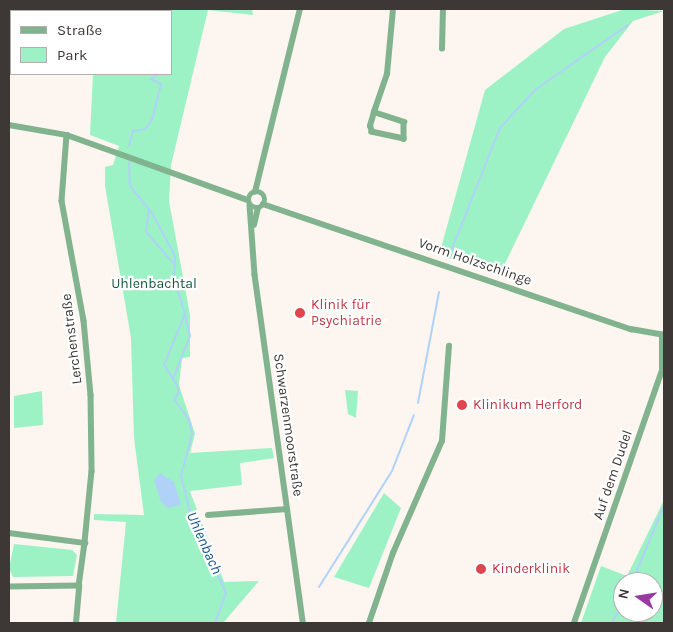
<!DOCTYPE html>
<meta charset="utf-8">
<style>
body{margin:0}
#map{position:relative;width:673px;height:632px;overflow:hidden;background:#fdf5ef;font-family:Karla,sans-serif}
div>[style]{position:absolute}
.green>*{inset:0;background:#9cf2c5}
.water>*{inset:0;background:#b0d2f8}
.stream>*{height:2px;margin:-1px;padding:0 1px;transform-origin:1px;border-radius:1px;background:#b0d2f8}
.minor>*{height:5.5px;margin:-2.75px;padding:0 2.75px;transform-origin:2.75px;border-radius:2.75px;background:#81b38f}
.minor>.ring{margin:-2.75px;padding:0;box-sizing:content-box;background:none;border:5.5px solid #81b38f;border-radius:50%}
.dots>*{width:14px;height:14px;translate:-50% -50%;box-sizing:border-box;border:2px solid #fff;border-radius:50%}
span{translate:-50% -50%;white-space:nowrap;text-align:center;line-height:1.15;-webkit-text-stroke:4.5px #fff;paint-order:stroke}
.street-label{font-size:14px;color:#3d3836}
.park-label{font-size:14px;color:#15593c}
.health-label{font-size:14px;color:#be3a42}
.left{translate:0 -50%;text-align:left}
.water-label{font-size:15px;color:#16518a;font-style:italic}
.frame{position:absolute;inset:0;border:10px solid #3d3836;pointer-events:none}
.legend{position:absolute;left:10px;top:10px;width:162px;height:65px;box-sizing:border-box;background:#fff;border:1px solid #b1afaf;margin:0;padding:6px 9px;list-style:none;font-size:15px;color:#3d3836}
.legend li{display:flex;align-items:center;gap:10px;height:25px}
.legend b{width:25px;border:1px solid #b1afaf}
.north{position:absolute;left:613px;top:572px;width:50px;height:50px;box-sizing:border-box;background:#fff;border:1px solid #b1afaf;border-radius:50%;rotate:283deg;font-size:14px;font-weight:700;line-height:20px;text-align:center;color:#3d3836}
.north::after{content:'';display:block;margin:auto;width:18px;height:22px;background:#9939a2;clip-path:polygon(50% 0,100% 100%,50% 72%,0 100%)}
</style>
<div id="map">
<div class="green">
<div style="clip-path:polygon(39px 9px,252px 9px,253px 15px,208px 10px,171px 165px,169px 201px,190px 315px,190px 357px,182px 358px,179px 385px,195px 434px,190px 453px,272px 448px,274px 458px,240px 463px,242px 485px,190px 491px,224px 582px,259px 581px,223px 623px,116px 623px,126px 522px,94px 520px,94px 514px,144px 515px,134px 438px,131px 338px,105px 186px,105px 167px,113px 165px,119px 146px,90px 135px,93px 74px,171px 74px,171px 11px)"></div>
<div style="clip-path:polygon(625px 9px,664px 11px,633px 21px,605px 57px,499px 276px,439px 255px,485px 90px,564px 29px)"></div>
<div style="clip-path:polygon(345px 390px,358px 391px,356px 418px,348px 414px)"></div>
<div style="clip-path:polygon(42px 391px,43px 425px,14px 428px,14px 396px)"></div>
<div style="clip-path:polygon(384px 493px,401px 508px,369px 588px,334px 577px)"></div>
<div style="clip-path:polygon(evenodd,664px 500px,664px 623px,581px 623px,601px 566px,627px 576px,664px 500px,623px 582px,653px 582px,653px 612px,623px 612px,623px 582px)"></div>
<div style="clip-path:polygon(14px 544px,72px 550px,77px 555px,73px 576px,13px 577px,9px 569px)"></div>
</div>
<div class="water">
<div style="clip-path:polygon(160px 473px,174px 482px,181px 505px,167px 508px,161px 502px,154px 480px)"></div>
</div>
<div class="stream">
<div style="left:160px;top:11px;width:3px;rotate:-45deg"></div>
<div style="left:129px;top:145px;width:15px;rotate:-74deg"></div>
<div style="left:133px;top:131px;width:12px;rotate:-9deg"></div>
<div style="left:145px;top:129px;width:11px;rotate:-52deg"></div>
<div style="left:152px;top:120px;width:37px;rotate:-76deg"></div>
<div style="left:161px;top:84px;width:11px;rotate:-153deg"></div>
<div style="left:151px;top:79px;width:8px;rotate:-40deg"></div>
<div style="left:129px;top:162px;width:24px;rotate:88deg"></div>
<div style="left:130px;top:186px;width:35px;rotate:51deg"></div>
<div style="left:152px;top:213px;width:49px;rotate:61.9deg"></div>
<div style="left:175px;top:256px;width:24px;rotate:92deg"></div>
<div style="left:174px;top:280px;width:36px;rotate:72deg"></div>
<div style="left:185px;top:314px;width:55px;rotate:112.4deg"></div>
<div style="left:164px;top:365px;width:24px;rotate:57deg"></div>
<div style="left:177px;top:385px;width:8px;rotate:76deg"></div>
<div style="left:179px;top:393px;width:8px;rotate:130deg"></div>
<div style="left:174px;top:399px;width:26px;rotate:54deg"></div>
<div style="left:189px;top:420px;width:14px;rotate:78deg"></div>
<div style="left:192px;top:434px;width:43px;rotate:104.7deg"></div>
<div style="left:181px;top:476px;width:49px;rotate:76deg"></div>
<div style="left:193px;top:524px;width:76px;rotate:64.4deg"></div>
<div style="left:226px;top:593px;width:32px;rotate:110deg"></div>
<div style="left:149px;top:210px;width:22px;rotate:98deg"></div>
<div style="left:146px;top:232px;width:44px;rotate:48.7deg"></div>
<div style="left:452px;top:249px;width:130px;rotate:-68.4deg"></div>
<div style="left:500px;top:128px;width:52px;rotate:-47.4deg"></div>
<div style="left:535px;top:90px;width:113px;rotate:-35deg"></div>
<div style="left:173px;top:379px;width:46px;rotate:-68.4deg"></div>
<div style="left:190px;top:336px;width:23px;rotate:-103deg"></div>
<div style="left:418px;top:403px;width:113px;rotate:-79.3deg"></div>
<div style="left:632px;top:582px;width:82px;rotate:-67.2deg"></div>
<div style="left:319px;top:587px;width:137px;rotate:-57.8deg"></div>
<div style="left:392px;top:471px;width:60px;rotate:-68.6deg"></div>
<div style="left:612px;top:623px;width:24px;rotate:-62deg"></div>
</div>
<div class="minor">
<div style="left:442px;top:49px;width:40px;rotate:-88.6deg"></div>
<div style="left:374px;top:112px;width:32px;rotate:18deg"></div>
<div style="left:404px;top:122px;width:17px;rotate:90deg"></div>
<div style="left:404px;top:139px;width:33px;rotate:-168deg"></div>
<div style="left:372px;top:132px;width:6px;rotate:-108deg"></div>
<div style="left:370px;top:126px;width:15px;rotate:-74deg"></div>
<div style="left:374px;top:112px;width:40px;rotate:-71.1deg"></div>
<div style="left:387px;top:74px;width:65px;rotate:-84.7deg"></div>
<div style="left:9px;top:125px;width:59px;rotate:9.8deg"></div>
<div style="left:67px;top:135px;width:192px;rotate:19.8deg"></div>
<div style="left:67px;top:135px;width:66px;rotate:94.3deg"></div>
<div style="left:62px;top:201px;width:122px;rotate:79.6deg"></div>
<div style="left:84px;top:321px;width:74px;rotate:84.6deg"></div>
<div style="left:91px;top:395px;width:76px;rotate:89.2deg"></div>
<div style="left:92px;top:471px;width:72px;rotate:95.6deg"></div>
<div class="ring" style="left:249px;top:192px;width:10.5px;height:10.5px"></div>
<div style="left:255px;top:192px;width:188px;rotate:-76.2deg"></div>
<div style="left:263px;top:204px;width:389px;rotate:18.8deg"></div>
<div style="left:631px;top:329px;width:34px;rotate:10deg"></div>
<div style="left:250px;top:205px;width:70px;rotate:85.9deg"></div>
<div style="left:255px;top:275px;width:351px;rotate:82.1deg"></div>
<div style="left:254px;top:225px;width:17px;rotate:-77deg"></div>
<div style="left:208px;top:515px;width:79px;rotate:-4.3deg"></div>
<div style="left:9px;top:533px;width:77px;rotate:7.5deg"></div>
<div style="left:85px;top:543px;width:43px;rotate:97.9deg"></div>
<div style="left:79px;top:586px;width:70px;rotate:179.2deg"></div>
<div style="left:76px;top:623px;width:37px;rotate:-85deg"></div>
<div style="left:369px;top:623px;width:74px;rotate:-71.1deg"></div>
<div style="left:393px;top:553px;width:122px;rotate:-66.4deg"></div>
<div style="left:442px;top:441px;width:95px;rotate:-85.8deg"></div>
<div style="left:574px;top:623px;width:267px;rotate:-70.8deg"></div>
<div style="left:662px;top:371px;width:36px;rotate:-90deg"></div>
</div>
<div class="dots">
<div style="left:300px;top:313px;background:#e0444e"></div>
<div style="left:462px;top:405px;background:#e0444e"></div>
<div style="left:481px;top:569px;background:#e0444e"></div>
</div>
<div class="street-label">
<span style="left:475px;top:262px;rotate:19deg">Vorm Holzschlinge</span>
<span style="left:72px;top:339px;rotate:-97deg">Lerchenstraße</span>
<span style="left:288px;top:425px;rotate:82deg">Schwarzenmoorstraße</span>
<span style="left:613px;top:475px;rotate:-71deg">Auf dem Dudel</span>
</div>
<div class="park-label">
<span style="left:154px;top:284px">Uhlenbachtal</span>
</div>
<div class="health-label">
<span class="left" style="left:311px;top:313px">Klinik für<br>Psychiatrie</span>
<span class="left" style="left:473px;top:405px">Klinikum Herford</span>
<span class="left" style="left:492px;top:569px">Kinderklinik</span>
</div>
<div class="water-label">
<span style="left:204px;top:543px;rotate:66deg">Uhlenbach</span>
</div>
<div class="frame"></div>
<ul class="legend">
<li><b style="height:6px;background:#81b38f"></b>Straße</li>
<li><b style="height:14px;background:#9cf2c5"></b>Park</li>
</ul>
<div class="north">N</div>
</div>
